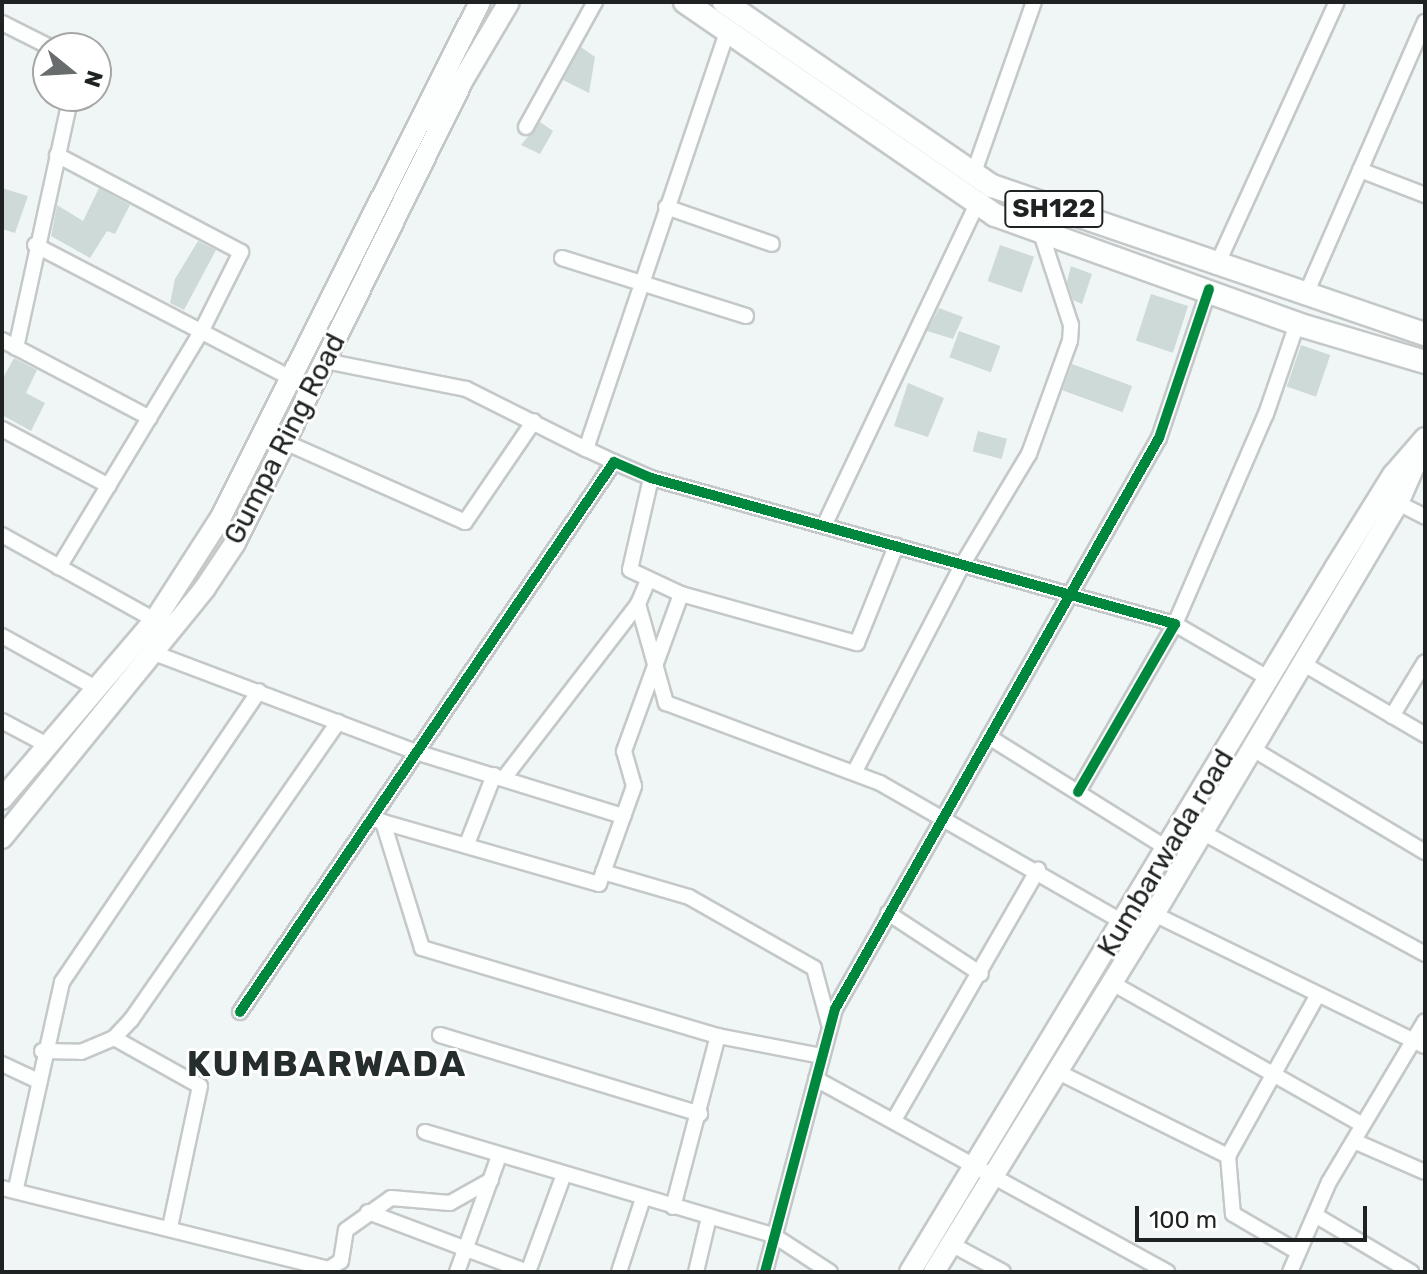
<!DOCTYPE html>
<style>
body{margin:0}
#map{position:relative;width:1427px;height:1274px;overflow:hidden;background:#f0f6f5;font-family:Rubik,sans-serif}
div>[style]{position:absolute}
.building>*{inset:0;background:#cedad8;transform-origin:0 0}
.roads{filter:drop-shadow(2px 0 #c4c8c8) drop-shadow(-2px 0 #c4c8c8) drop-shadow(0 2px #c4c8c8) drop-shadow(0 -2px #c4c8c8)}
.street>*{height:14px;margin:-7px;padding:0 7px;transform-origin:7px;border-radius:7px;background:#fdfefe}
.secondary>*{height:20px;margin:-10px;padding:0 10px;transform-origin:10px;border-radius:10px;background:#fdfefe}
.primary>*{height:22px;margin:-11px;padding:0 11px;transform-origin:11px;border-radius:11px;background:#fdfefe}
.cycleway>*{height:10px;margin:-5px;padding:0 5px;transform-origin:5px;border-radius:5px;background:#00873e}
span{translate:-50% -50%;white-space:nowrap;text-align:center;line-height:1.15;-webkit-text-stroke:6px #fff;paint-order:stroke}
.shield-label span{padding:2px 6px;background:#fff;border:2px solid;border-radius:6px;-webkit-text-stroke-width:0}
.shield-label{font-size:26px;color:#1f2222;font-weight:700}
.street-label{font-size:28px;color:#1f2222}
.district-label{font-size:36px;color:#262d2d;font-weight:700;letter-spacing:2px}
.frame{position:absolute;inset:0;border:4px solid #1f2222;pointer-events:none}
.north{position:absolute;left:32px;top:32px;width:80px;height:80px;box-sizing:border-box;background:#fff;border:2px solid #a5a7a7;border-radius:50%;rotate:108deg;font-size:22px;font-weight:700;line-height:32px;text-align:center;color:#1f2222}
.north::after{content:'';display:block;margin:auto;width:28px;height:36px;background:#686c6c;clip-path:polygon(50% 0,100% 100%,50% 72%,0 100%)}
.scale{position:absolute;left:1135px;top:1206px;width:232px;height:36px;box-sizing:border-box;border:4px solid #1f2222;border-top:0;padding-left:10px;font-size:24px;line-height:28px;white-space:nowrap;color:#1f2222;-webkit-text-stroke:6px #fff;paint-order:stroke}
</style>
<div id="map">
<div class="building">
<div style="clip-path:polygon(581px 47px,595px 57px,589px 93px,563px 80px)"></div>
<div style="clip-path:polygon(540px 122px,553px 131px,540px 154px,521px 145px)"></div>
<div style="clip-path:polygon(2px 188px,28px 196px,15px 233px,2px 229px)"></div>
<div style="clip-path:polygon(99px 188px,130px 205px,115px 234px,107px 231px,90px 258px,51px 236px,57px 205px,83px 221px)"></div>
<div style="clip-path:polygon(198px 241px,216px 250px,184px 310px,170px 303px,175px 279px)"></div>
<div style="left:1000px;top:245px;width:36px;height:38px;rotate:19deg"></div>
<div style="clip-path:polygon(1071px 266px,1092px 274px,1082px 304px,1073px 300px,1067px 282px)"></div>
<div style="left:1151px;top:294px;width:39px;height:49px;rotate:18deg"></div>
<div style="clip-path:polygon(939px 308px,963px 317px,953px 339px,927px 331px)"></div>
<div style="left:959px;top:331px;width:44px;height:28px;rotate:20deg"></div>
<div style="left:1301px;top:345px;width:31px;height:44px;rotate:19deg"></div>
<div style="clip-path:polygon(14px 358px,37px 370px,26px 393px,45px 403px,31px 431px,2px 415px,4px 376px)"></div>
<div style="left:1072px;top:364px;width:64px;height:28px;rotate:20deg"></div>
<div style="clip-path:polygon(908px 383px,944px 398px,928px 437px,894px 426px)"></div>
<div style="left:978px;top:431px;width:30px;height:21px;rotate:15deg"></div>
</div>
<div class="roads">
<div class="street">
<div style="left:2px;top:23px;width:56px;rotate:26.6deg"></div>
<div style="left:526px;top:127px;width:143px;rotate:-61.1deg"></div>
<div style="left:57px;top:155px;width:208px;rotate:27.8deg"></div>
<div style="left:241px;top:252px;width:89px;rotate:116.6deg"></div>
<div style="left:201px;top:332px;width:275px;rotate:121.1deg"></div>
<div style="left:1360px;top:170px;width:70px;rotate:21deg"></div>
<div style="left:973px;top:175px;width:183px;rotate:-70.6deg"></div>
<div style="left:666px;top:207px;width:112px;rotate:19.2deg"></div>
<div style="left:35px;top:245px;width:292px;rotate:27.5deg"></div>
<div style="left:562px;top:258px;width:193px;rotate:17.5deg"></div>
<div style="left:1216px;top:267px;width:291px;rotate:-65.5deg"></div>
<div style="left:1306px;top:294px;width:297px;rotate:-66.4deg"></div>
<div style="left:2px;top:340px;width:167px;rotate:27.8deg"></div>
<div style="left:16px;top:348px;width:258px;rotate:-77.7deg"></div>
<div style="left:325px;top:361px;width:144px;rotate:11.2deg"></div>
<div style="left:466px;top:389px;width:134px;rotate:26.6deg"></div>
<div style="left:2px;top:429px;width:121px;rotate:28deg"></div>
<div style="left:287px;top:443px;width:195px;rotate:23.9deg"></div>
<div style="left:465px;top:522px;width:122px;rotate:-55.7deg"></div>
<div style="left:614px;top:462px;width:31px;rotate:-155deg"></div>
<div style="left:586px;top:449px;width:440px;rotate:-71.3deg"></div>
<div style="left:651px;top:478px;width:94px;rotate:102.9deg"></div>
<div style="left:630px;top:570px;width:56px;rotate:25.2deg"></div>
<div style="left:681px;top:594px;width:183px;rotate:15.6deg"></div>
<div style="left:857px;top:643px;width:105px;rotate:-68.1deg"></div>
<div style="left:1398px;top:503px;width:30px;rotate:27deg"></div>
<div style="left:824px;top:526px;width:354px;rotate:-64.6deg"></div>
<div style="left:2px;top:535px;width:175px;rotate:29.1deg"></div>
<div style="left:638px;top:604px;width:103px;rotate:74.2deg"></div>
<div style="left:666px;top:703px;width:228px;rotate:20.5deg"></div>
<div style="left:880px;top:783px;width:302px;rotate:29.8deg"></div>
<div style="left:2px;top:636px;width:105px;rotate:29deg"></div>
<div style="left:154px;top:653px;width:283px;rotate:20.7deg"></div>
<div style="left:419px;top:753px;width:214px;rotate:17.2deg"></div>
<div style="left:1302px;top:663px;width:143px;rotate:30.3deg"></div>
<div style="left:1268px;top:678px;width:108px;rotate:-149.9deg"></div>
<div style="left:1175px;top:624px;width:229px;rotate:-66.6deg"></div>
<div style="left:1266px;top:414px;width:95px;rotate:-71deg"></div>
<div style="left:1392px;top:716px;width:63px;rotate:-58.6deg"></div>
<div style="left:2px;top:721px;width:51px;rotate:28.1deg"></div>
<div style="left:989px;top:737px;width:211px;rotate:32deg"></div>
<div style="left:1251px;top:748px;width:203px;rotate:30.9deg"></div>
<div style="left:855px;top:771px;width:230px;rotate:-62.5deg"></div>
<div style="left:961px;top:567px;width:132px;rotate:-59deg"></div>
<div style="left:1029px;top:454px;width:120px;rotate:-70.1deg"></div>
<div style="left:1070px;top:341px;width:16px;rotate:-86deg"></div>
<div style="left:1071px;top:325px;width:97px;rotate:-108.1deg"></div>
<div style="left:504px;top:778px;width:220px;rotate:-52.4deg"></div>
<div style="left:638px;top:604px;width:23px;rotate:-67deg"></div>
<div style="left:376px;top:820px;width:232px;rotate:16deg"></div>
<div style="left:599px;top:884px;width:104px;rotate:-70.3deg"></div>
<div style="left:634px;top:786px;width:36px;rotate:-106deg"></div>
<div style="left:624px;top:751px;width:167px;rotate:-70deg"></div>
<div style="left:383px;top:822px;width:132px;rotate:72.8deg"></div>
<div style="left:422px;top:948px;width:309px;rotate:16.6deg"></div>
<div style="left:718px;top:1036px;width:106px;rotate:10.9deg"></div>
<div style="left:1202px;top:832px;width:254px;rotate:28.7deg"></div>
<div style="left:467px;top:844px;width:74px;rotate:-68.6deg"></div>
<div style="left:603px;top:872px;width:90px;rotate:16.2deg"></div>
<div style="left:689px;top:897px;width:144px;rotate:29.6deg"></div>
<div style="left:814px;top:968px;width:58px;rotate:75deg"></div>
<div style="left:888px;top:913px;width:111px;rotate:33.3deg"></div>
<div style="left:1154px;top:914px;width:301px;rotate:26deg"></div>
<div style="left:1112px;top:983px;width:288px;rotate:29.5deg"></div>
<div style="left:240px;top:1012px;width:665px;rotate:-55.78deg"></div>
<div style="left:614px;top:462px;width:40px;rotate:23.4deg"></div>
<div style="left:651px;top:478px;width:544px;rotate:15.57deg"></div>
<div style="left:1175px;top:624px;width:194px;rotate:120deg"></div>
<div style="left:440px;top:1035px;width:272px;rotate:16.9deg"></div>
<div style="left:114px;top:1038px;width:98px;rotate:29.2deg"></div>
<div style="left:200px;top:1086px;width:144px;rotate:102deg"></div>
<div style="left:42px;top:1051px;width:39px;rotate:1deg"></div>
<div style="left:81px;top:1052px;width:36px;rotate:-23deg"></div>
<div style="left:114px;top:1038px;width:25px;rotate:-47deg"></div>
<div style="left:131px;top:1020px;width:363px;rotate:-55.2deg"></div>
<div style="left:2px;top:1064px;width:38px;rotate:25deg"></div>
<div style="left:1058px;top:1072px;width:190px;rotate:26.3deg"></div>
<div style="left:1228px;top:1156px;width:58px;rotate:85.1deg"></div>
<div style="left:1233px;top:1214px;width:75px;rotate:30.3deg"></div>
<div style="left:816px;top:1079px;width:401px;rotate:28.8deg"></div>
<div style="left:894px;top:1120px;width:289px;rotate:-60.1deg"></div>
<div style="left:425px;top:1132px;width:363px;rotate:16.5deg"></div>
<div style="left:773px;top:1235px;width:68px;rotate:33deg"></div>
<div style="left:1354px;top:1141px;width:77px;rotate:23.6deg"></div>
<div style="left:1228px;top:1156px;width:183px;rotate:-60.9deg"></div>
<div style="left:2px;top:1188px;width:337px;rotate:13.9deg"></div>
<div style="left:16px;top:1188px;width:211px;rotate:-77.4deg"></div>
<div style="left:62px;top:982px;width:351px;rotate:-55.9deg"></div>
<div style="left:673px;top:1207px;width:177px;rotate:-75.3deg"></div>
<div style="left:368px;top:1212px;width:171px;rotate:20.6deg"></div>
<div style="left:1315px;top:1215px;width:112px;rotate:30.7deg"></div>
<div style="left:951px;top:1244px;width:59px;rotate:28.3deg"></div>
<div style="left:324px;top:1272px;width:20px;rotate:-33deg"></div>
<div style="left:341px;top:1261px;width:31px;rotate:-81deg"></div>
<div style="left:346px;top:1230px;width:55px;rotate:-35.4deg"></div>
<div style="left:391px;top:1198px;width:59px;rotate:4.8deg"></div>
<div style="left:450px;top:1203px;width:47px;rotate:-29.3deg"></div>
<div style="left:457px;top:1272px;width:123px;rotate:-70.1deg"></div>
<div style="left:528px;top:1272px;width:104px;rotate:-69.8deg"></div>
<div style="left:619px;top:1272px;width:78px;rotate:-72deg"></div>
<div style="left:696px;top:1272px;width:57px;rotate:-76.7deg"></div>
<div style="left:765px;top:1272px;width:272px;rotate:-75.1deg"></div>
<div style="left:835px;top:1009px;width:657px;rotate:-60.43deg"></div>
<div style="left:1159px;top:438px;width:157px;rotate:-71.4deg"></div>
<div style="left:1290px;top:1272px;width:98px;rotate:-66.6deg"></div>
<div style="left:1329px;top:1182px;width:187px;rotate:-59.2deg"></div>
</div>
<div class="secondary">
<div style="left:2px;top:799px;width:235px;rotate:-49.5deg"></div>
<div style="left:155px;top:620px;width:122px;rotate:-57.3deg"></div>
<div style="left:221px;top:517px;width:576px;rotate:-63.3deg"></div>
<div style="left:2px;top:838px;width:322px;rotate:-50.9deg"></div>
<div style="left:205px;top:588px;width:54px;rotate:-56.3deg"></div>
<div style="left:235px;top:543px;width:518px;rotate:-63.78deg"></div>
<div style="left:464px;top:78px;width:88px;rotate:-59.4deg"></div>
<div style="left:910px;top:1272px;width:822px;rotate:-58.88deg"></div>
<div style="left:1335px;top:568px;width:110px;rotate:-58.1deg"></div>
<div style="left:1393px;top:475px;width:49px;rotate:-49.1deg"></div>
<div style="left:934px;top:1272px;width:420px;rotate:-58.4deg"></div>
<div style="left:1154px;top:914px;width:478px;rotate:-59.3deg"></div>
<div style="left:1398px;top:503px;width:55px;rotate:-66.3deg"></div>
</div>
<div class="primary">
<div style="left:685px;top:2px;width:376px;rotate:34.5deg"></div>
<div style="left:995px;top:215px;width:321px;rotate:19.8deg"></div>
<div style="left:1297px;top:324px;width:134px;rotate:16.5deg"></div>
<div style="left:724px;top:2px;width:325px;rotate:34.5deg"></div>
<div style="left:992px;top:186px;width:458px;rotate:18.9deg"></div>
</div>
</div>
<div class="cycleway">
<div style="left:240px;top:1012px;width:665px;rotate:-55.78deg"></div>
<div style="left:614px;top:462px;width:40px;rotate:23.4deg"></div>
<div style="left:651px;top:478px;width:544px;rotate:15.57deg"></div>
<div style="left:1175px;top:624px;width:194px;rotate:120deg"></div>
<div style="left:765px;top:1272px;width:272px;rotate:-75.1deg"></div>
<div style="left:835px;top:1009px;width:657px;rotate:-60.43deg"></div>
<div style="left:1159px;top:438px;width:157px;rotate:-71.4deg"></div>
</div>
<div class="shield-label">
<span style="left:1054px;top:209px">SH122</span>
</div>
<div class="street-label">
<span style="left:285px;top:439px;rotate:-63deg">Gumpa Ring Road</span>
<span style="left:1166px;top:853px;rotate:-59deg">Kumbarwada road</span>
</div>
<div class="district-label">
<span style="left:327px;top:1064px">KUMBARWADA</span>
</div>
<div class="frame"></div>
<div class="north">N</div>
<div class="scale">100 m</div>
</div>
